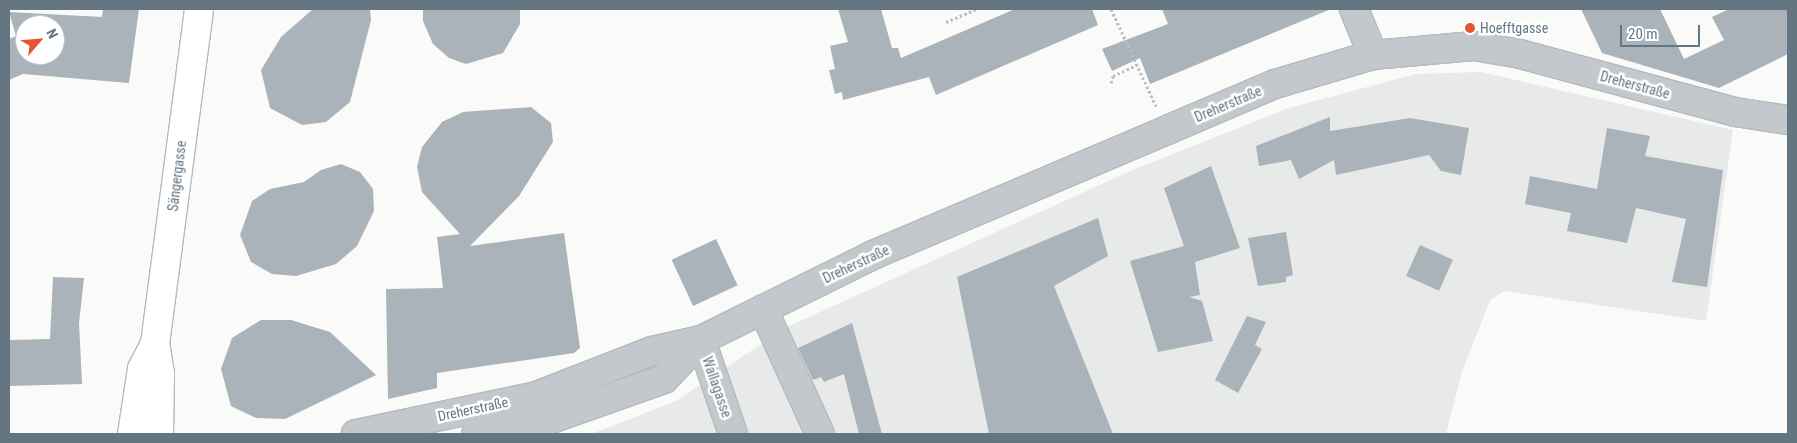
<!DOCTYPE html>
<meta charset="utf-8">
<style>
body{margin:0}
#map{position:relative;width:1797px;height:443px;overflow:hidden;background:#fafaf8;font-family:"Roboto Condensed",sans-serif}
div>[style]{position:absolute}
.built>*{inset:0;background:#e8e9e9}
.building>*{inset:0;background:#aab3b9;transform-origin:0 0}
.path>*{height:3px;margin-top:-1.5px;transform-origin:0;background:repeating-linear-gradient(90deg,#bbbfc2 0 2.5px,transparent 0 5px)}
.roads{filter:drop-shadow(1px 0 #b5babe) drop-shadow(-1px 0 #b5babe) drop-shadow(0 1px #b5babe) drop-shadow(0 -1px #b5babe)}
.minor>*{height:28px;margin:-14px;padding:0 14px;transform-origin:14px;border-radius:14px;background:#c3c8cc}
.major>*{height:28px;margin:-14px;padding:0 14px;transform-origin:14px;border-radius:14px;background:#fff}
.dots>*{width:14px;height:14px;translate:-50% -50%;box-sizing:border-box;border:2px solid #fff;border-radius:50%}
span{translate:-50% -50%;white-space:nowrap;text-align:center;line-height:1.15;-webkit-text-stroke:5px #fff;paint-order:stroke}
.poi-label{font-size:14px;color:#657683}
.left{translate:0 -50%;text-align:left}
.street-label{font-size:14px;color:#657683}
.frame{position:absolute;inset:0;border:10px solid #657683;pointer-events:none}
.north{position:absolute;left:15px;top:15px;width:50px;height:50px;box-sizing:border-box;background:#fff;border:1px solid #c1c8cd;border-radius:50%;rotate:63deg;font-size:14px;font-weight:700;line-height:20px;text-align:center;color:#657683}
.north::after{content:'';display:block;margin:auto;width:18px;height:22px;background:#e4572e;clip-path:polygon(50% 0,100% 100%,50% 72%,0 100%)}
.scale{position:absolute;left:1620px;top:25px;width:80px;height:22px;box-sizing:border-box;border:2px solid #657683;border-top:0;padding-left:6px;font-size:15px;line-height:18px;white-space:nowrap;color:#657683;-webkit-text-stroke:4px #fff;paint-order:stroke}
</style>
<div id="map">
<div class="built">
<div style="clip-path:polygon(1481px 72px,1733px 130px,1706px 321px,1504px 291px,1490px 300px,1461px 375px,1446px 434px,591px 434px,676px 401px,787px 327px,1135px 169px,1289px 108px,1416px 74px)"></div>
</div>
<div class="building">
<div style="clip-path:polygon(evenodd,103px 9px,139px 9px,129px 83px,23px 74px,9px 80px,9px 39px,16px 36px,9px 12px,102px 17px,103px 9px,25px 25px,55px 25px,55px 55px,25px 55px,25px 25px)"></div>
<div style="clip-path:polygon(313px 9px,370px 9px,371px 20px,350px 102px,326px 122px,302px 125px,270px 108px,261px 70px,281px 37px)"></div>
<div style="clip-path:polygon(423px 9px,520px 9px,520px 24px,503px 53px,466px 64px,449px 58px,433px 44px,423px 21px)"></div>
<div style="clip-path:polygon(838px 9px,881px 9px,892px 48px,898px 48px,901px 58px,1015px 9px,1092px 9px,1098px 25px,936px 95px,929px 77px,843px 100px,842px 92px,835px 94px,829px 70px,835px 69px,830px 46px,848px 42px)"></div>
<div style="clip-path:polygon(1162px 9px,1331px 9px,1150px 84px,1140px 58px,1112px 71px,1102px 49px,1168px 24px)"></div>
<div style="clip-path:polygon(1581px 9px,1660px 9px,1684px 59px,1724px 40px,1712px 17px,1729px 9px,1788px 9px,1788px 54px,1719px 88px,1602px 53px)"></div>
<div style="clip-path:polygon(531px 107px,551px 123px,553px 142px,519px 196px,470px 246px,564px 233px,580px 348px,574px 353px,437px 373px,437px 388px,388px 399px,386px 289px,443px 288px,437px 237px,460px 234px,422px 192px,417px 167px,422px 147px,442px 122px,463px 112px)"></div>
<div style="clip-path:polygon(1330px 117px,1330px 131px,1410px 118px,1469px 128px,1461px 175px,1441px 171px,1429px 155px,1336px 175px,1334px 160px,1299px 179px,1291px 160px,1259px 166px,1256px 146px)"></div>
<div style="clip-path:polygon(1607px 128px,1650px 136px,1645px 156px,1723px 170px,1707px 287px,1672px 282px,1686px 219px,1636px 208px,1627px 243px,1567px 231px,1571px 213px,1525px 204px,1530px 176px,1597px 189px)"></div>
<div style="clip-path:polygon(341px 164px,360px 172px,373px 189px,374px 211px,357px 246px,336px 264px,296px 276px,272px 274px,251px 262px,240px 235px,252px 201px,270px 189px,304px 182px,321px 170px)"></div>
<div style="clip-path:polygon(1211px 166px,1240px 248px,1195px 262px,1200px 295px,1189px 297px,1202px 301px,1213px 341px,1158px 352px,1130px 261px,1184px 246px,1164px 188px)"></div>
<div style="clip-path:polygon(1098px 218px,1108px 256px,1054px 286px,1113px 434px,989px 434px,957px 277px)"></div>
<div style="clip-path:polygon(1286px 232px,1293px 275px,1286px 277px,1286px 282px,1258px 286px,1248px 238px)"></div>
<div style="left:716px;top:239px;width:51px;height:49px;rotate:65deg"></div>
<div style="left:1420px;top:245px;width:36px;height:34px;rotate:24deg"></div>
<div style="clip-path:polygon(53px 277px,84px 278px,79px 323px,82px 384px,9px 386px,9px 340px,50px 339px)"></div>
<div style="clip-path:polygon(1247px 316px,1266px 322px,1255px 345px,1262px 349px,1238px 393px,1215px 380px)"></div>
<div style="clip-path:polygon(261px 320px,291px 320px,330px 332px,376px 375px,285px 419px,256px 418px,231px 406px,221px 369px,232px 338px)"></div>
<div style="clip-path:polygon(852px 323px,882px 434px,859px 434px,844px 374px,824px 382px,821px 377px,813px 380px,798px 348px)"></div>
</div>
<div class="path">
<div style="left:1111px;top:9px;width:107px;rotate:65.1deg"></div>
<div style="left:946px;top:22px;width:33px;rotate:-23deg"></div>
<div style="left:1111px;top:83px;width:7px;rotate:-74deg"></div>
<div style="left:1113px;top:76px;width:26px;rotate:-25deg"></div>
</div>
<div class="roads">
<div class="minor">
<div style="left:1354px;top:9px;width:50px;rotate:67.6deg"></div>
<div style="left:763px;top:309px;width:137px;rotate:65.5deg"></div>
<div style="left:701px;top:340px;width:99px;rotate:71.2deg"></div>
<div style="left:356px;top:434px;width:184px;rotate:-11.9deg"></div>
<div style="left:536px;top:396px;width:124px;rotate:-21.2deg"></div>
<div style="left:652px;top:351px;width:50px;rotate:-12.7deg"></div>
<div style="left:701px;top:340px;width:192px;rotate:-26.3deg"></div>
<div style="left:873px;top:255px;width:319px;rotate:-23deg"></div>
<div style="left:1167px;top:130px;width:117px;rotate:-23.1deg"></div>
<div style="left:1275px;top:84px;width:102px;rotate:-16.5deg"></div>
<div style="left:1373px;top:55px;width:101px;rotate:-5.1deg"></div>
<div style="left:1474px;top:46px;width:47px;rotate:9.9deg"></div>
<div style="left:1520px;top:54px;width:223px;rotate:15.1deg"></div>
<div style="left:1735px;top:112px;width:54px;rotate:8.6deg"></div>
<div style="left:476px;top:434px;width:76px;rotate:-11.3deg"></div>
<div style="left:551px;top:419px;width:120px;rotate:-19.5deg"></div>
<div style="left:664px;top:379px;width:54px;rotate:-46.5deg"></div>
</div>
<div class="major">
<div style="left:132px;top:434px;width:66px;rotate:-81.3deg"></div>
<div style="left:142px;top:369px;width:28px;rotate:-63deg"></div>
<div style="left:159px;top:434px;width:60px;rotate:-89deg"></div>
<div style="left:160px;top:374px;width:30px;rotate:-99deg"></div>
<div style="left:155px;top:344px;width:338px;rotate:-82.5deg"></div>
</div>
</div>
<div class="dots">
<div style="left:1470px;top:28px;background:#e4572e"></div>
</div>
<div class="poi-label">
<span class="left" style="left:1480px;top:28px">Hoefftgasse</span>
</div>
<div class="street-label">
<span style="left:1635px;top:85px;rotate:15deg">Dreherstraße</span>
<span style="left:1228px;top:104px;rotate:-23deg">Dreherstraße</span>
<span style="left:177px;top:176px;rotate:-83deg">Sängergasse</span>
<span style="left:856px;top:264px;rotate:-25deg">Dreherstraße</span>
<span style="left:717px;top:387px;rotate:71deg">Wallagasse</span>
<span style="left:473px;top:409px;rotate:-12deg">Dreherstraße</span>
</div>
<div class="frame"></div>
<div class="north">N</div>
<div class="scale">20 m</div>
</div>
